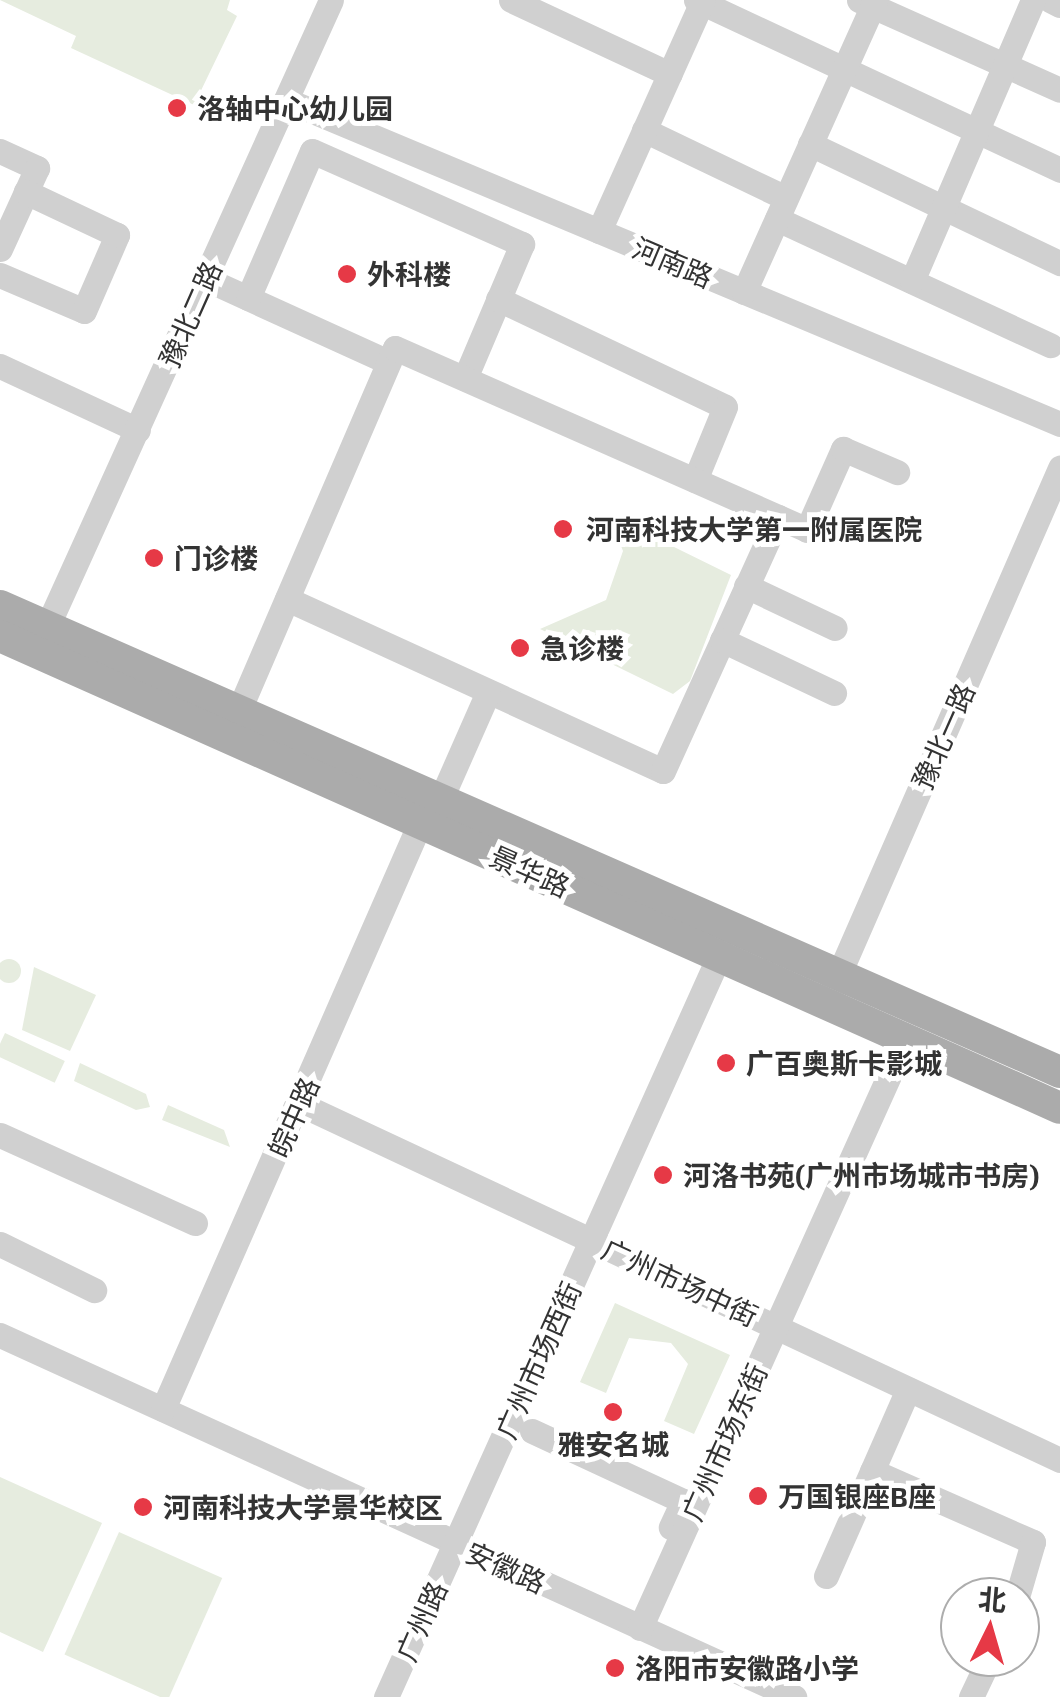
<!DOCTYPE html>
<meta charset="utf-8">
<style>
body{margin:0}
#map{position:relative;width:1060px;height:1697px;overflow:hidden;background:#fff;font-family:"Exo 2","Noto Sans SC",sans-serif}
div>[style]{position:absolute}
.green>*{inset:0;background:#e6ecdf;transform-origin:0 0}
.round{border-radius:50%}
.minor>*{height:25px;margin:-12.5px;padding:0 12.5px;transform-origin:12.5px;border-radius:12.5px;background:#d0d0d0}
.major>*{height:32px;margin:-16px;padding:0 16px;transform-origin:16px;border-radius:16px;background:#ababab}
.dots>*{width:28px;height:28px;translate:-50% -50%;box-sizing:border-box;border:5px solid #fff;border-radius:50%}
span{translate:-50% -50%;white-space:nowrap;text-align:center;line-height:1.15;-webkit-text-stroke:10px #fff;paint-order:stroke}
.poi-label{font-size:28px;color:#333;font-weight:700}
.left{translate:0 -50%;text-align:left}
.street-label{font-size:28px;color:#333}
.north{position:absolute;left:940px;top:1577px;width:100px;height:100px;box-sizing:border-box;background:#fff;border:2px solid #adadad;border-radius:50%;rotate:5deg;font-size:28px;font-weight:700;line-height:40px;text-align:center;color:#333}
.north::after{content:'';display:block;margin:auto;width:35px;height:45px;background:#e63946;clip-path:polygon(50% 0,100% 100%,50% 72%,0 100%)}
</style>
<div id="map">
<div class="green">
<div style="clip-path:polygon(0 0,230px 0,227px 10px,237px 16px,194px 105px,71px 48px,76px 36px)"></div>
<div style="clip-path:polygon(609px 515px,731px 575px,690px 681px,673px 694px,540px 629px,606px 600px,623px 551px)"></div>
<div class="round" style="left:-3px;top:959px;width:24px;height:24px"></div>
<div style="clip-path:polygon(34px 967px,96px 995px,70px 1051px,22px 1030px)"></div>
<div style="left:5px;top:1033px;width:66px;height:24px;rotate:25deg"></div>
<div style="clip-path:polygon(80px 1063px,146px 1094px,150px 1107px,136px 1110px,74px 1081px)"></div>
<div style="clip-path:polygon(168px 1105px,224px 1130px,230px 1147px,162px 1120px)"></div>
<div style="clip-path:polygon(615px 1303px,730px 1355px,694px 1434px,664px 1421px,688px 1364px,671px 1343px,629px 1338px,606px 1393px,580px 1382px)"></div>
<div style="clip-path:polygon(0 1477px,102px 1523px,43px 1652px,0 1632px)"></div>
<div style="left:119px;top:1532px;width:113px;height:134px;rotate:24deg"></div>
</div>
<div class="minor">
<div style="left:511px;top:0;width:175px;rotate:25deg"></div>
<div style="left:696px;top:0;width:402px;rotate:25deg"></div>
<div style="left:859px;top:0;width:220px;rotate:24.1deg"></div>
<div style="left:1050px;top:0;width:11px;rotate:27deg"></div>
<div style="left:286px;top:100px;width:839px;rotate:22.71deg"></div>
<div style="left:644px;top:130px;width:157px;rotate:25.6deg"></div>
<div style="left:810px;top:144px;width:277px;rotate:25.5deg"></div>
<div style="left:0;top:151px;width:41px;rotate:24.7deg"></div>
<div style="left:37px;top:168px;width:89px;rotate:114.6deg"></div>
<div style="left:777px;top:219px;width:301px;rotate:24.8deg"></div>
<div style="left:599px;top:231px;width:253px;rotate:-65.8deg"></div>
<div style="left:0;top:275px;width:91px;rotate:23.2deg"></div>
<div style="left:84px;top:311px;width:83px;rotate:-66.5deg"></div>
<div style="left:117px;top:235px;width:101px;rotate:-154.7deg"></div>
<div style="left:206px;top:279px;width:200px;rotate:24.5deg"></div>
<div style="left:912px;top:281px;width:306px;rotate:-66.7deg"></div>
<div style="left:744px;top:292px;width:320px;rotate:-65.8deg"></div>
<div style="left:248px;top:298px;width:160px;rotate:-66.5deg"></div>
<div style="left:312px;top:151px;width:230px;rotate:23.9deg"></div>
<div style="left:522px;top:244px;width:146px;rotate:113deg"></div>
<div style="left:498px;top:299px;width:251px;rotate:25.4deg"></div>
<div style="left:725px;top:407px;width:79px;rotate:112.3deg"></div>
<div style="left:0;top:366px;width:152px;rotate:24.9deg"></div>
<div style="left:746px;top:586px;width:98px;rotate:25.3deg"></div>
<div style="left:287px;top:599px;width:413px;rotate:24.6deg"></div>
<div style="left:663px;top:771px;width:279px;rotate:-65.6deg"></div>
<div style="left:47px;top:627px;width:688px;rotate:-65.63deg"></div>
<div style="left:722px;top:640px;width:124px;rotate:25.3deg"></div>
<div style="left:239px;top:710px;width:394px;rotate:-66.7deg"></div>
<div style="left:395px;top:348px;width:450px;rotate:23.8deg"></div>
<div style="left:807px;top:530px;width:89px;rotate:-66deg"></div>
<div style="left:843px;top:449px;width:59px;rotate:23.1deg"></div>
<div style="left:440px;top:801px;width:119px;rotate:-66.2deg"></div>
<div style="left:832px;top:990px;width:570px;rotate:-66.41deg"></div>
<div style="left:300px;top:1104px;width:839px;rotate:25.1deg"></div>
<div style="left:0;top:1135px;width:214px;rotate:24.3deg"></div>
<div style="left:0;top:1244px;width:105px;rotate:26.1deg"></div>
<div style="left:0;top:1335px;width:873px;rotate:24.51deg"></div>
<div style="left:163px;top:1409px;width:640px;rotate:-66.32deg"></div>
<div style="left:532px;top:1431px;width:166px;rotate:24.9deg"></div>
<div style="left:683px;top:1501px;width:29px;rotate:115deg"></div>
<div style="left:872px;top:1471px;width:176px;rotate:23.8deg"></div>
<div style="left:1033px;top:1542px;width:57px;rotate:106.2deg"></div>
<div style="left:826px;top:1576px;width:204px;rotate:-66.3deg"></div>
<div style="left:640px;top:1628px;width:647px;rotate:-65.73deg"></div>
<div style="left:386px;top:1697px;width:812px;rotate:-65.8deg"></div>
<div style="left:971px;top:1697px;width:44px;rotate:-64.6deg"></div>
</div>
<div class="major">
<div style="left:0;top:606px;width:1158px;rotate:23.73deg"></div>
<div style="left:0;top:636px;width:1160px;rotate:24deg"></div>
</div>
<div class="dots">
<div style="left:177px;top:108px;background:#e63946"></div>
<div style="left:347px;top:274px;background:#e63946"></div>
<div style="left:563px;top:529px;background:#e63946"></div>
<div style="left:154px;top:558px;background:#e63946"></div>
<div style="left:520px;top:648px;background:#e63946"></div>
<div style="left:726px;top:1063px;background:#e63946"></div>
<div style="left:663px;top:1175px;background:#e63946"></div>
<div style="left:613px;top:1412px;background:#e63946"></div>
<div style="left:758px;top:1496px;background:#e63946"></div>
<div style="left:143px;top:1507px;background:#e63946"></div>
<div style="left:615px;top:1668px;background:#e63946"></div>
</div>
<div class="poi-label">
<span class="left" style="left:197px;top:108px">洛轴中心幼儿园</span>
<span class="left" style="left:367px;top:274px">外科楼</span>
<span class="left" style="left:586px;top:529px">河南科技大学第一附属医院</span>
<span class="left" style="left:174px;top:558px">门诊楼</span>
<span class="left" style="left:540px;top:648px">急诊楼</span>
<span class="left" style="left:746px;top:1063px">广百奥斯卡影城</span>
<span class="left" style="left:683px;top:1175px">河洛书苑(广州市场城市书房)</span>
<span style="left:613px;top:1444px">雅安名城</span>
<span class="left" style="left:778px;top:1496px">万国银座B座</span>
<span class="left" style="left:163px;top:1507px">河南科技大学景华校区</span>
<span class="left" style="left:635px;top:1668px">洛阳市安徽路小学</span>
</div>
<div class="street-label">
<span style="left:673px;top:262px;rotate:23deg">河南路</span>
<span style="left:190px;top:314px;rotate:-66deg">豫北二路</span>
<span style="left:943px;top:736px;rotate:-66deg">豫北一路</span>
<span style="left:530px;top:871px;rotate:24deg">景华路</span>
<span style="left:293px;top:1117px;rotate:-66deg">皖中路</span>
<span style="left:680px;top:1282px;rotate:25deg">广州市场中街</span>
<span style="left:538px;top:1360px;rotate:-66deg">广州市场西街</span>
<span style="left:724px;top:1442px;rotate:-66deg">广州市场东街</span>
<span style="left:506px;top:1567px;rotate:24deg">安徽路</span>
<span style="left:421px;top:1621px;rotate:-66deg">广州路</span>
</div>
<div class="north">北</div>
</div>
